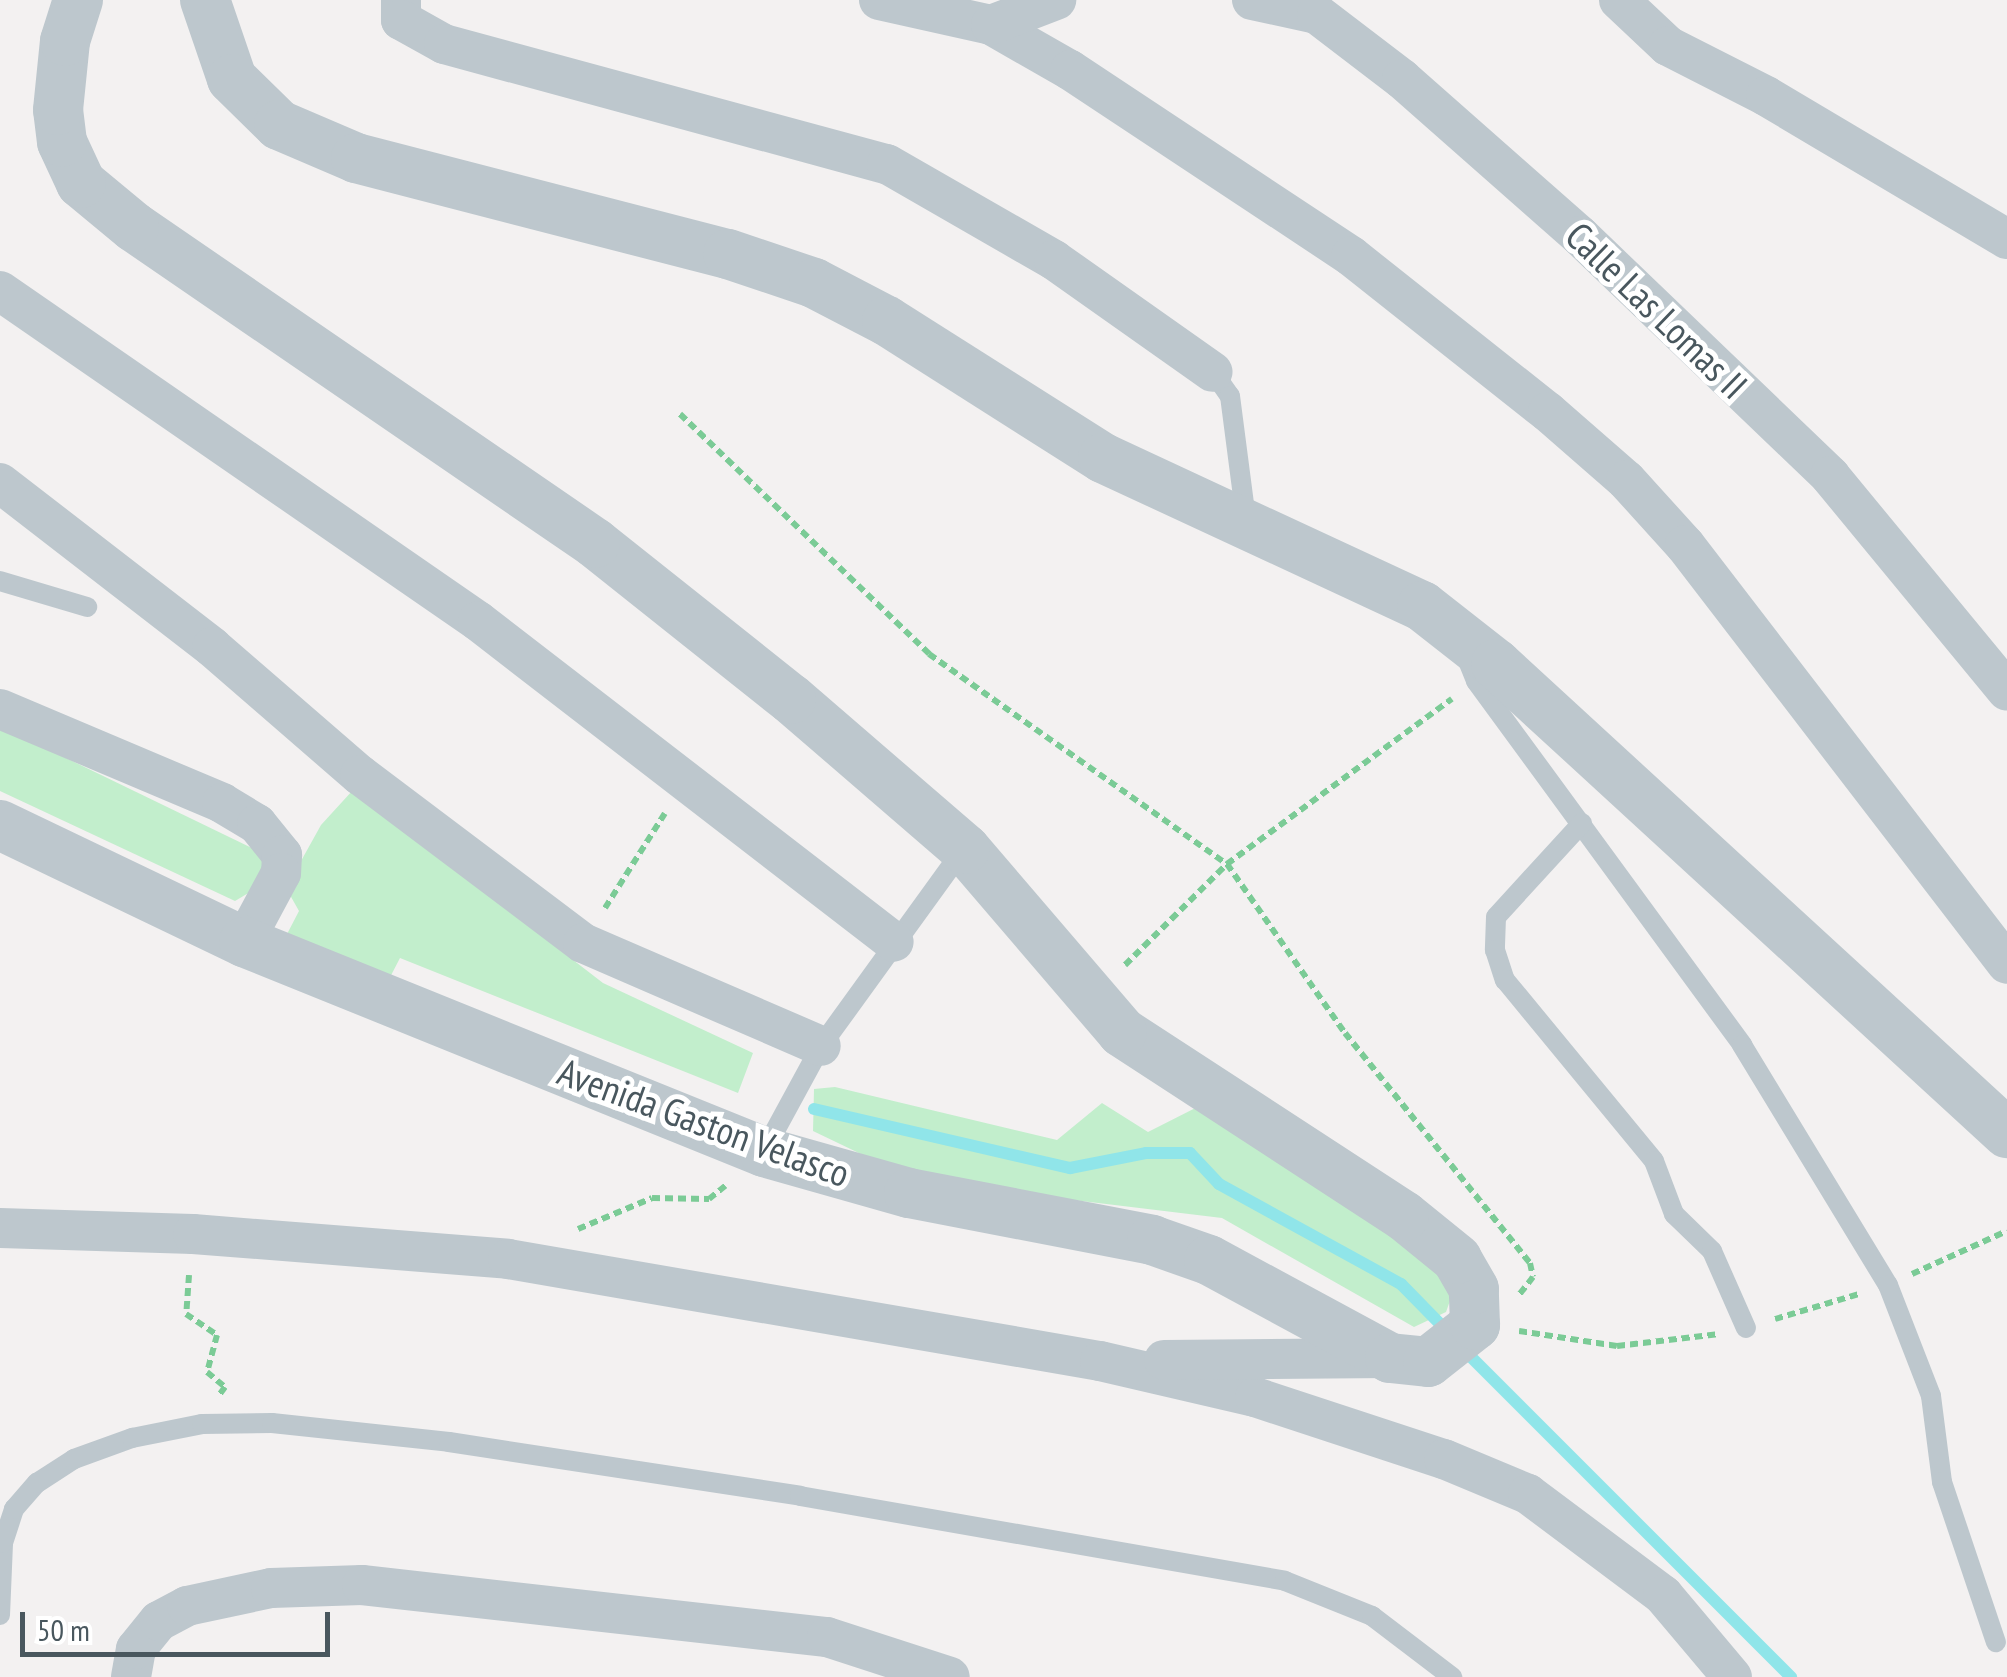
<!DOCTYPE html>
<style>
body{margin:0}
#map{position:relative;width:2007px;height:1677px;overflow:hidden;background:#f3f1f1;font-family:"PT Sans Narrow",sans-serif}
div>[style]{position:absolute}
.green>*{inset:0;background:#c2eecc}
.stream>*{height:12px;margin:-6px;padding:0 6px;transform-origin:6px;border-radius:6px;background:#90e5e9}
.path>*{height:6px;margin-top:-3px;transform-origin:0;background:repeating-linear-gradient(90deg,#7bcb96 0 8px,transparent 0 13px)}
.service>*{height:20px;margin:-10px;padding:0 10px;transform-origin:10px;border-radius:10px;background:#bdc7cd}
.minor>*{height:40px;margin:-20px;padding:0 20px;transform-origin:20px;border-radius:20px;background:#bdc7cd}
.tertiary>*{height:50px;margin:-25px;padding:0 25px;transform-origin:25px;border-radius:25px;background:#bdc7cd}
span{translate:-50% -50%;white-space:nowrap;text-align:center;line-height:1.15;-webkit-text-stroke:10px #fff;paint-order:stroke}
.street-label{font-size:38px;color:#49575e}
.scale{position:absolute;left:20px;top:1612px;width:310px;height:45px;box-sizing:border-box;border:5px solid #49575e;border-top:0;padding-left:12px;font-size:30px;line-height:35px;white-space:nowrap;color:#49575e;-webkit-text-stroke:8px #fff;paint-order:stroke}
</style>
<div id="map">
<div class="green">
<div style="clip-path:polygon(0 726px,262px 853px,262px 885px,235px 901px,0 791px)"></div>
<div style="clip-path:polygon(353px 790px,603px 983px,753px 1053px,738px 1093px,400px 958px,386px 985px,286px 936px,299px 911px,286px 888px,321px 825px)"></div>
<div style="clip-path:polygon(835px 1087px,1057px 1140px,1102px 1103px,1148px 1132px,1225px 1093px,1443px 1275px,1452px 1295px,1446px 1312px,1414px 1327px,1222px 1218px,1032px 1195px,888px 1167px,813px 1131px,814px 1089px)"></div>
</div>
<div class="stream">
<div style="left:814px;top:1109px;width:263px;rotate:13deg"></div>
<div style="left:1070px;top:1168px;width:77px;rotate:-11.2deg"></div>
<div style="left:1146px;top:1153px;width:44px"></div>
<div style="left:1190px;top:1153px;width:42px;rotate:46.9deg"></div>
<div style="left:1219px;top:1184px;width:208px;rotate:28.8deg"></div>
<div style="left:1401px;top:1284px;width:67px;rotate:45.6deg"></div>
<div style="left:1461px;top:1347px;width:467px;rotate:45deg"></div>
</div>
<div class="path">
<div style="left:680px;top:414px;width:346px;rotate:43.9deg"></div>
<div style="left:929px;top:654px;width:365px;rotate:35.2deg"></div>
<div style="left:1227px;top:864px;width:206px;rotate:55.1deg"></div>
<div style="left:1345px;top:1033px;width:295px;rotate:51.2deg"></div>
<div style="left:1530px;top:1263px;width:14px;rotate:78deg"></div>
<div style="left:1533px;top:1277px;width:24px;rotate:128deg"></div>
<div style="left:605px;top:908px;width:112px;rotate:-57.7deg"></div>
<div style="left:1125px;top:965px;width:144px;rotate:-44.7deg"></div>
<div style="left:1227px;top:864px;width:279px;rotate:-36.3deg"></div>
<div style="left:578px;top:1229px;width:80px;rotate:-22.7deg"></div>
<div style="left:652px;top:1198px;width:57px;rotate:1deg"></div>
<div style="left:709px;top:1199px;width:21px;rotate:-39deg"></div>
<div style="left:1912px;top:1274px;width:104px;rotate:-24.4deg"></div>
<div style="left:189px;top:1275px;width:39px;rotate:94deg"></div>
<div style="left:186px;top:1314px;width:37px;rotate:34deg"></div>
<div style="left:217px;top:1335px;width:38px;rotate:105deg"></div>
<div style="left:207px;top:1372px;width:23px;rotate:40deg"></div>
<div style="left:225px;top:1387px;width:9px;rotate:126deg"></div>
<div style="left:1775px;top:1319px;width:88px;rotate:-16.6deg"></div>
<div style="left:1519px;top:1331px;width:99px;rotate:8.7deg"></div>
<div style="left:1617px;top:1346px;width:103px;rotate:-6.7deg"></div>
</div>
<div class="service">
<div style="left:1213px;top:372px;width:29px;rotate:55deg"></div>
<div style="left:1230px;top:396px;width:124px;rotate:82.6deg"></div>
<div style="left:0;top:581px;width:91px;rotate:16.6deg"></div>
<div style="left:1466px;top:656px;width:27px;rotate:68deg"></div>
<div style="left:1476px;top:681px;width:451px;rotate:53.8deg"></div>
<div style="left:1742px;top:1045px;width:281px;rotate:58.7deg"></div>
<div style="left:1888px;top:1285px;width:119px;rotate:68.8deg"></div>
<div style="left:1931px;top:1396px;width:87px;rotate:82.7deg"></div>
<div style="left:1942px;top:1482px;width:169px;rotate:71.4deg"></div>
<div style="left:1582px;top:823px;width:127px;rotate:132.5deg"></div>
<div style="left:1496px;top:917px;width:33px;rotate:92deg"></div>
<div style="left:1495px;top:950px;width:32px;rotate:72deg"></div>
<div style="left:1505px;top:980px;width:234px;rotate:50.5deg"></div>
<div style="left:1654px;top:1161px;width:57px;rotate:69.3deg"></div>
<div style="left:1674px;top:1214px;width:53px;rotate:44.2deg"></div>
<div style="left:1712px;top:1251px;width:84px;rotate:66.2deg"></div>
<div style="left:764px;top:1151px;width:119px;rotate:-61.5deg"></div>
<div style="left:821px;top:1046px;width:242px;rotate:-54.1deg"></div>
<div style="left:0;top:1615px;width:72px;rotate:-87.6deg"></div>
<div style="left:3px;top:1543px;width:36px;rotate:-72deg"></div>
<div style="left:14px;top:1509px;width:35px;rotate:-49deg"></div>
<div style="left:37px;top:1483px;width:44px;rotate:-33deg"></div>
<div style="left:74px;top:1459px;width:62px;rotate:-19.9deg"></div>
<div style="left:132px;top:1438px;width:71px;rotate:-11.3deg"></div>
<div style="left:202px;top:1424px;width:70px;rotate:-0.8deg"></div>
<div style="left:272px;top:1423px;width:178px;rotate:6.1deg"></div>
<div style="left:449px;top:1442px;width:355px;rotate:8.7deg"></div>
<div style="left:800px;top:1496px;width:492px;rotate:9.9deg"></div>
<div style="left:1285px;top:1581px;width:94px;rotate:21.9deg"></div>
<div style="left:1372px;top:1616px;width:101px;rotate:37.3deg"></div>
</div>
<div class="minor">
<div style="left:401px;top:0;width:20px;rotate:90deg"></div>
<div style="left:401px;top:20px;width:49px;rotate:29.2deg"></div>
<div style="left:444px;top:44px;width:459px;rotate:15.2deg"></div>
<div style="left:887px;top:164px;width:193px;rotate:29.9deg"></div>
<div style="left:1054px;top:260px;width:194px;rotate:35.2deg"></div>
<div style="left:879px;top:0;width:115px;rotate:12.6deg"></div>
<div style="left:991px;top:25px;width:91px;rotate:29.7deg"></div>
<div style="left:1070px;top:70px;width:337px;rotate:33.5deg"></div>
<div style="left:1351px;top:256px;width:251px;rotate:38.4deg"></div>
<div style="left:1548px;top:412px;width:103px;rotate:41.1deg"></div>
<div style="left:1626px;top:480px;width:88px;rotate:47.8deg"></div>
<div style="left:1685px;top:545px;width:528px;rotate:52.46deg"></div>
<div style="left:1252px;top:0;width:66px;rotate:12.2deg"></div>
<div style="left:1317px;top:14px;width:107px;rotate:37.4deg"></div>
<div style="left:1402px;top:79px;width:237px;rotate:41.4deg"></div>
<div style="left:1580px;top:236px;width:347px;rotate:43.8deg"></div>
<div style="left:1830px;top:476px;width:278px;rotate:50.5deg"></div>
<div style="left:1619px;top:0;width:67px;rotate:43.2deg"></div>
<div style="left:1668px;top:46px;width:110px;rotate:27deg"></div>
<div style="left:1766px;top:96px;width:280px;rotate:30.7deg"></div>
<div style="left:991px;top:25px;width:70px;rotate:-21deg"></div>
<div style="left:0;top:291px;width:581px;rotate:34.62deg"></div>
<div style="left:478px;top:621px;width:525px;rotate:37.66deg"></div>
<div style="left:0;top:483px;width:268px;rotate:37.7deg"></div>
<div style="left:212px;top:647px;width:196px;rotate:40.9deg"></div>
<div style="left:360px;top:775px;width:279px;rotate:37deg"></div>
<div style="left:583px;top:943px;width:259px;rotate:23.4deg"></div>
<div style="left:0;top:709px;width:241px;rotate:22.9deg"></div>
<div style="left:222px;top:803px;width:41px;rotate:31deg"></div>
<div style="left:257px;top:824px;width:40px;rotate:51deg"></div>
<div style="left:282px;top:855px;width:18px;rotate:93deg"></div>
<div style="left:281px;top:873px;width:78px;rotate:118.2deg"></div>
<div style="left:0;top:1228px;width:193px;rotate:1.8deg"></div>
<div style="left:193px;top:1234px;width:316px;rotate:4.5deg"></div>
<div style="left:508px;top:1259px;width:601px;rotate:9.78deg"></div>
<div style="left:1100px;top:1361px;width:159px;rotate:13.1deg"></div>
<div style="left:1255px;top:1397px;width:199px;rotate:18.2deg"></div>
<div style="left:1444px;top:1459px;width:91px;rotate:22.6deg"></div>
<div style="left:1528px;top:1494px;width:169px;rotate:36.8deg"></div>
<div style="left:1663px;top:1595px;width:107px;rotate:49.9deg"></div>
<div style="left:1164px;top:1360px;width:226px;rotate:-0.5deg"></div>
<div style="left:131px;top:1677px;width:28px;rotate:-80deg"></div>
<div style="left:136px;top:1649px;width:36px;rotate:-51deg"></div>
<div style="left:159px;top:1621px;width:32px;rotate:-28deg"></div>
<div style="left:187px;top:1606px;width:86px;rotate:-12.1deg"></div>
<div style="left:271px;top:1588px;width:91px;rotate:-1.9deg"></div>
<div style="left:362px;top:1585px;width:468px;rotate:6.4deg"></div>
<div style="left:827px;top:1637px;width:129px;rotate:18deg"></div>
</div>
<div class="tertiary">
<div style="left:205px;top:0;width:83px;rotate:71.1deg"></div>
<div style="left:232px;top:79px;width:66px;rotate:44.4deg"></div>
<div style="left:279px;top:125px;width:84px;rotate:23.2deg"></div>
<div style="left:356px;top:158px;width:384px;rotate:14.5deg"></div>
<div style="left:728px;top:254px;width:91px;rotate:18.6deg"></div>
<div style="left:814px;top:283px;width:82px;rotate:27.5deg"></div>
<div style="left:887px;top:321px;width:256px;rotate:32.4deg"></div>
<div style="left:1103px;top:458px;width:352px;rotate:24.9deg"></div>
<div style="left:1422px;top:606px;width:94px;rotate:38.1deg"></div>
<div style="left:1496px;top:664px;width:694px;rotate:42.55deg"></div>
<div style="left:0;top:825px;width:271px;rotate:25.6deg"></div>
<div style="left:244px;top:942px;width:561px;rotate:21.99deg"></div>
<div style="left:764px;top:1152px;width:151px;rotate:15.8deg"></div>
<div style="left:909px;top:1193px;width:248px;rotate:10.9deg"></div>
<div style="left:1152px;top:1240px;width:60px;rotate:19.3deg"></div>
<div style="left:1209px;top:1260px;width:206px;rotate:28.4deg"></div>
<div style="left:1390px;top:1358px;width:38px;rotate:6deg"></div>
<div style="left:1428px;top:1362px;width:60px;rotate:-38.2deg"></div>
<div style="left:1475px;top:1325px;width:36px;rotate:-92deg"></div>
<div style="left:1474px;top:1289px;width:34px;rotate:-120deg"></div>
<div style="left:1457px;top:1259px;width:68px;rotate:-140.9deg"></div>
<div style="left:1404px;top:1216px;width:337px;rotate:-146.9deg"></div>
<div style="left:1122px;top:1032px;width:241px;rotate:-130.6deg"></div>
<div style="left:965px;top:849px;width:230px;rotate:-139.2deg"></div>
<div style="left:791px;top:699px;width:251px;rotate:-141.5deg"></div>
<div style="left:595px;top:543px;width:559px;rotate:-145.57deg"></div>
<div style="left:134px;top:227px;width:69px;rotate:-140.3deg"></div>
<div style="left:81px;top:183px;width:45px;rotate:-114.9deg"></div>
<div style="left:62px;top:142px;width:32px;rotate:-97deg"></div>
<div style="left:58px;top:110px;width:69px;rotate:-84.2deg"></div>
<div style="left:65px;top:41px;width:43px;rotate:-72.4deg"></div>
</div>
<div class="street-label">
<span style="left:1657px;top:310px;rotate:44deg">Calle Las Lomas II</span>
<span style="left:704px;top:1122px;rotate:20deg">Avenida Gaston Velasco</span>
</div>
<div class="scale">50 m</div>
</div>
